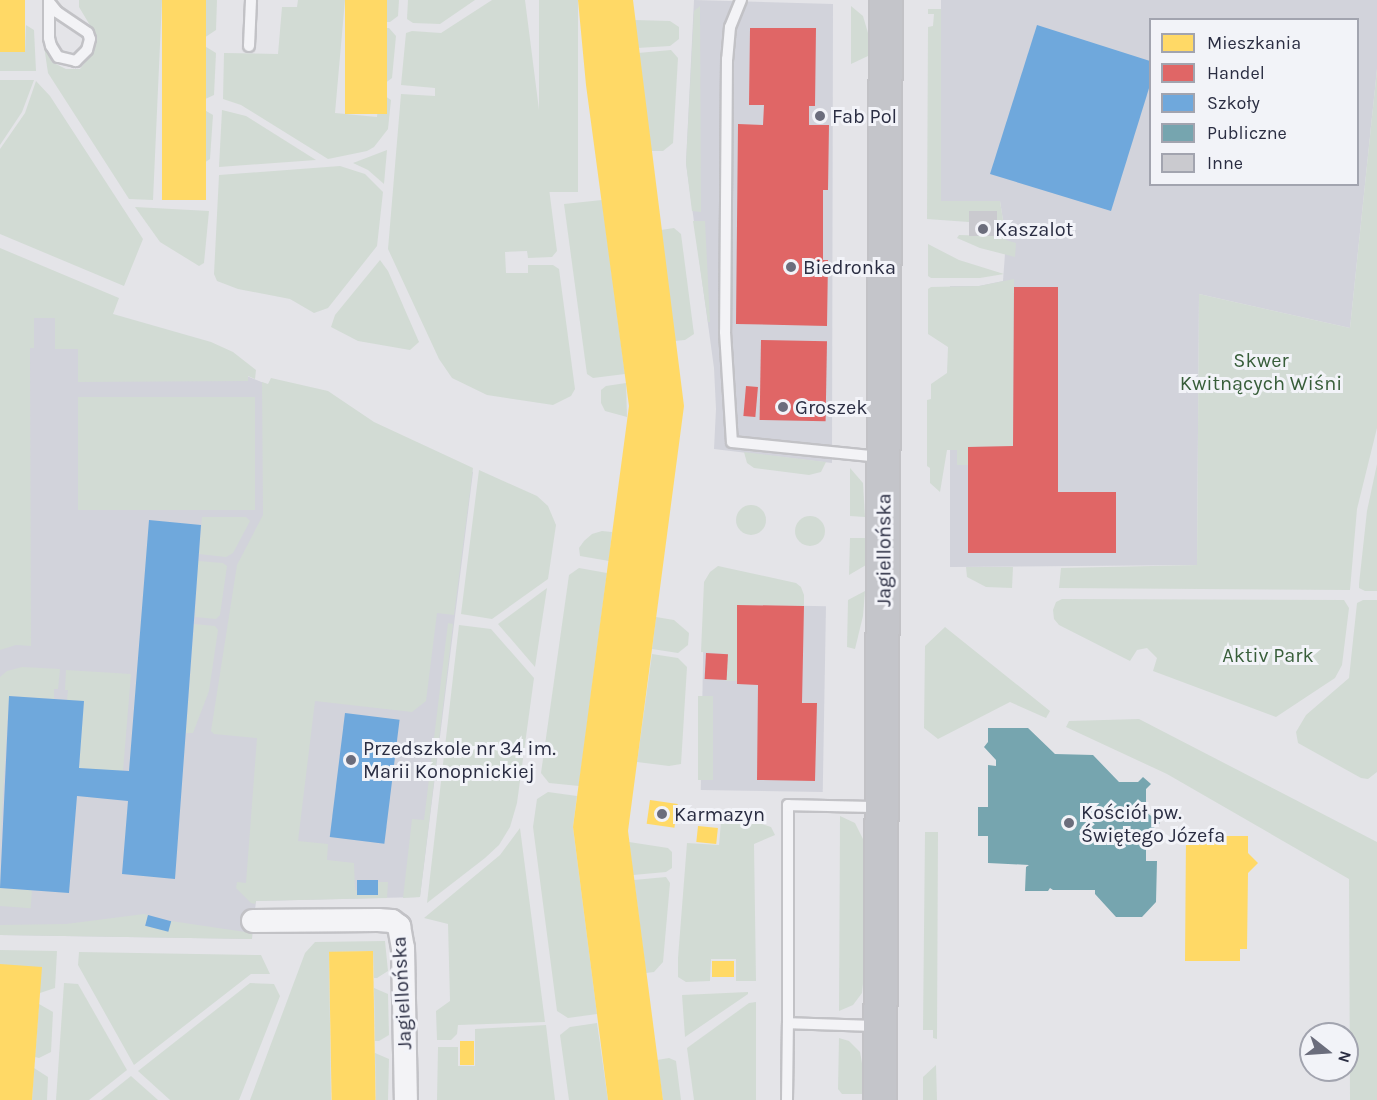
<!DOCTYPE html>
<meta charset="utf-8">
<style>
body{margin:0}
#map{position:relative;width:1377px;height:1100px;overflow:hidden;background:#e4e4e8;font-family:Karla,sans-serif}
div>[style]{position:absolute}
.built>*{inset:0;background:#d2d3db;transform-origin:0 0}
.green>*{inset:0;background:#d2dbd4;transform-origin:0 0}
.round{border-radius:50%}
.homes>*{inset:0;background:#ffd966;transform-origin:0 0}
.shops>*{inset:0;background:#e06666;transform-origin:0 0}
.schools>*{inset:0;background:#6fa8dc;transform-origin:0 0}
.public>*{inset:0;background:#76a5af}
.building>*{inset:0;background:#cacacf;transform-origin:0 0}
.roads{filter:drop-shadow(2px 0 #c2c2c6) drop-shadow(-2px 0 #c2c2c6) drop-shadow(0 2px #c2c2c6) drop-shadow(0 -2px #c2c2c6)}
.lane>*{height:10px;margin:-5px;padding:0 5px;transform-origin:5px;border-radius:5px;background:#f3f3f6}
.street>*{height:22px;margin:-11px;padding:0 11px;transform-origin:11px;border-radius:11px;background:#f3f3f6}
.secondary>*{height:32px;margin:-16px;padding:0 16px;transform-origin:16px;border-radius:16px;background:#c4c5ca}
.dots>*{width:16px;height:16px;translate:-50% -50%;box-sizing:border-box;border:3px solid #f2f3f8;border-radius:50%}
span{translate:-50% -50%;white-space:nowrap;text-align:center;line-height:1.15;-webkit-text-stroke:6px #f2f3f8;paint-order:stroke}
.poi-label{font-size:20px;color:#2a2d42}
.left{translate:0 -50%;text-align:left}
.park-label{font-size:20px;color:#385e3a}
.street-label{font-size:20px;color:#2a2d42}
.legend{position:absolute;left:1149px;top:18px;width:210px;height:168px;box-sizing:border-box;background:#f2f3f8;border:2px solid #a2a4af;margin:0;padding:8px 10px;list-style:none;font-size:18px;color:#2a2d42}
.legend li{display:flex;align-items:center;gap:12px;height:30px}
.legend b{width:30px;border:2px solid #a2a4af}
.north{position:absolute;left:1299px;top:1022px;width:60px;height:60px;box-sizing:border-box;background:#f2f3f8;border:2px solid #a2a4af;border-radius:50%;rotate:107deg;font-size:16px;font-weight:700;line-height:24px;text-align:center;color:#2a2d42}
.north::after{content:'';display:block;margin:auto;width:21px;height:27px;background:#6b6d7c;clip-path:polygon(50% 0,100% 100%,50% 72%,0 100%)}
</style>
<div id="map">
<div class="built">
<div style="clip-path:polygon(694px 0,833px 4px,832px 463px,714px 449px,716px 409px,714px 368px,686px 163px)"></div>
<div style="clip-path:polygon(evenodd,941px 0,1377px 0,1377px 69px,1350px 328px,1199px 294px,1197px 565px,950px 567px,950px 286px,979px 286px,1003px 281px,1006px 240px,1000px 201px,941px 201px,941px 0,1150px 20px,1358px 20px,1358px 184px,1150px 184px,1150px 20px)"></div>
<div style="clip-path:polygon(0 275px,259px 381px,473px 472px,420px 897px,256px 901px,252px 939px,0 935px)"></div>
<div style="left:704px;top:604px;width:122px;height:186px;rotate:1deg"></div>
</div>
<div class="green">
<div style="clip-path:polygon(79px 0,162px 0,153px 200px,129px 199px,48px 73px,44px 46px,52px 62px,66px 69px,80px 69px,94px 51px,97px 37px,79px 7px)"></div>
<div style="clip-path:polygon(206px 0,217px 0,216px 30px,204px 38px)"></div>
<div style="clip-path:polygon(298px 0,345px 0,335px 113px,377px 117px,379px 92px,391px 100px,388px 129px,374px 147px,367px 151px,328px 159px,241px 105px,223px 99px,224px 53px,278px 54px,282px 7px,297px 7px)"></div>
<div style="clip-path:polygon(387px 0,399px 0,398px 16px,390px 22px,386px 22px)"></div>
<div style="clip-path:polygon(408px 0,475px 0,440px 24px,413px 23px,407px 19px)"></div>
<div style="clip-path:polygon(492px 0,525px 0,557px 251px,552px 257px,528px 258px,527px 251px,505px 252px,506px 273px,528px 273px,528px 265px,553px 265px,559px 269px,575px 389px,571px 396px,553px 405px,487px 395px,452px 378px,439px 359px,388px 249px,401px 94px,435px 96px,435px 88px,401px 85px,406px 33px,412px 31px,441px 33px)"></div>
<div style="left:539px;top:0;width:39px;height:192px"></div>
<div style="clip-path:polygon(700px 6px,701px 212px,692px 211px,686px 163px,694px 11px)"></div>
<div style="clip-path:polygon(851px 6px,863px 16px,868px 33px,868px 56px,851px 64px)"></div>
<div style="clip-path:polygon(928px 9px,941px 9px,941px 201px,1000px 201px,1006px 240px,1016px 243px,1015px 257px,980px 248px,957px 238px,959px 235px,997px 236px,969px 211px,969px 222px,927px 219px,928px 27px,933px 26px,934px 14px,928px 14px)"></div>
<div style="clip-path:polygon(634px 20px,670px 21px,679px 27px,679px 39px,670px 46px,637px 48px)"></div>
<div style="clip-path:polygon(26px 25px,34px 30px,36px 71px,0 71px,0 52px,25px 52px)"></div>
<div style="clip-path:polygon(385px 28px,389px 28px,396px 36px,392px 78px,384px 84px,380px 84px)"></div>
<div style="clip-path:polygon(203px 45px,216px 53px,214px 95px,201px 101px)"></div>
<div style="clip-path:polygon(671px 50px,678px 58px,673px 143px,663px 151px,651px 151px,638px 53px)"></div>
<div style="clip-path:polygon(1377px 69px,1377px 428px,1357px 509px,1350px 590px,1059px 588px,1061px 568px,1197px 565px,1199px 294px,1350px 328px)"></div>
<div style="clip-path:polygon(0 80px,34px 80px,22px 112px,0 145px)"></div>
<div style="clip-path:polygon(36px 81px,50px 96px,143px 239px,124px 286px,0 234px,0 149px,25px 113px)"></div>
<div style="clip-path:polygon(201px 108px,213px 115px,210px 159px,198px 167px)"></div>
<div style="clip-path:polygon(222px 110px,246px 116px,316px 160px,219px 167px)"></div>
<div style="clip-path:polygon(387px 150px,384px 184px,368px 170px,353px 163px)"></div>
<div style="clip-path:polygon(340px 166px,365px 174px,383px 192px,377px 246px,328px 308px,314px 313px,290px 299px,238px 289px,217px 281px,214px 274px,219px 175px)"></div>
<div style="clip-path:polygon(602px 200px,625px 374px,593px 378px,587px 374px,586px 367px,564px 204px)"></div>
<div style="clip-path:polygon(135px 207px,209px 211px,204px 263px,199px 266px,160px 242px)"></div>
<div style="clip-path:polygon(693px 221px,705px 221px,710px 322px,708px 322px)"></div>
<div style="clip-path:polygon(674px 228px,681px 234px,694px 334px,685px 340px,675px 341px,661px 230px)"></div>
<div style="clip-path:polygon(928px 244px,959px 260px,1004px 274px,980px 278px,931px 278px,928px 276px)"></div>
<div style="clip-path:polygon(0 248px,119px 298px,113px 314px,211px 342px,233px 352px,256px 370px,255px 379px,248px 376px,248px 381px,78px 382px,78px 349px,55px 349px,55px 318px,34px 318px,34px 348px,30px 348px,31px 646px,16px 645px,0 650px)"></div>
<div style="clip-path:polygon(380px 260px,388px 271px,419px 342px,410px 350px,358px 341px,331px 327px,335px 315px)"></div>
<div style="clip-path:polygon(1014px 279px,1013px 446px,968px 447px,968px 465px,957px 465px,957px 450px,947px 450px,940px 492px,930px 483px,930px 468px,927px 466px,927px 400px,931px 399px,931px 384px,947px 373px,948px 347px,928px 334px,928px 289px,931px 287px,979px 286px)"></div>
<div style="clip-path:polygon(271px 378px,328px 391px,374px 422px,473px 468px,454px 615px,437px 613px,426px 701px,412px 712px,315px 701px,298px 841px,328px 844px,327px 860px,354px 863px,355px 890px,358px 891px,358px 895px,378px 894px,378px 882px,388px 882px,387px 898px,256px 901px,255px 904px,251px 903px,236px 888px,237px 882px,246px 883px,257px 738px,214px 734px,211px 731px,237px 565px,263px 515px,262px 382px,268px 384px)"></div>
<div style="clip-path:polygon(626px 383px,627px 417px,605px 411px,601px 403px,601px 390px,606px 386px)"></div>
<div style="left:255px;top:397px;width:113px;height:177px;rotate:90deg"></div>
<div style="clip-path:polygon(744px 452px,826px 462px,821px 472px,809px 475px,754px 468px,747px 463px)"></div>
<div style="clip-path:polygon(1377px 464px,1377px 591px,1365px 591px,1359px 588px,1359px 584px,1367px 511px)"></div>
<div style="clip-path:polygon(850px 468px,863px 483px,865px 517px,850px 516px)"></div>
<div style="clip-path:polygon(479px 470px,537px 496px,548px 506px,556px 525px,548px 579px,492px 619px,461px 614px)"></div>
<div class="round" style="left:736px;top:505px;width:30px;height:30px"></div>
<div class="round" style="left:795px;top:516px;width:30px;height:30px"></div>
<div style="clip-path:polygon(202px 517px,246px 517px,250px 521px,233px 553px,226px 557px,199px 554px)"></div>
<div style="clip-path:polygon(602px 531px,612px 532px,609px 561px,580px 556px,579px 548px,584px 541px,592px 534px)"></div>
<div style="clip-path:polygon(850px 538px,866px 538px,866px 565px,849px 575px)"></div>
<div style="clip-path:polygon(198px 561px,223px 563px,227px 566px,220px 615px,216px 619px,195px 617px)"></div>
<div style="clip-path:polygon(718px 566px,796px 583px,801px 587px,804px 595px,804px 606px,737px 605px,737px 681px,726px 681px,728px 654px,701px 652px,704px 582px,710px 572px)"></div>
<div style="clip-path:polygon(966px 567px,1013px 567px,1012px 588px,986px 587px,967px 577px)"></div>
<div style="clip-path:polygon(579px 568px,607px 573px,579px 786px,549px 783px,541px 773px,569px 575px)"></div>
<div style="clip-path:polygon(547px 588px,535px 667px,498px 624px)"></div>
<div style="clip-path:polygon(865px 591px,863px 616px,855px 649px,847px 647px,848px 600px)"></div>
<div style="clip-path:polygon(1062px 599px,1344px 600px,1349px 608px,1342px 665px,1335px 678px,1276px 717px,1153px 671px,1157px 658px,1147px 648px,1137px 650px,1130px 661px,1059px 625px,1054px 619px,1053px 610px,1056px 602px)"></div>
<div style="clip-path:polygon(1363px 600px,1377px 600px,1377px 772px,1368px 779px,1361px 778px,1298px 743px,1296px 732px,1306px 715px,1349px 678px,1357px 603px)"></div>
<div style="clip-path:polygon(656px 617px,674px 620px,689px 633px,688px 645px,678px 653px,652px 649px)"></div>
<div style="clip-path:polygon(448px 623px,453px 624px,420px 897px,403px 898px,412px 819px,424px 820px)"></div>
<div style="clip-path:polygon(194px 624px,215px 626px,218px 630px,209px 691px,193px 733px,186px 733px)"></div>
<div style="clip-path:polygon(459px 625px,491px 629px,534px 678px,517px 803px,510px 827px,499px 845px,485px 858px,427px 903px)"></div>
<div style="clip-path:polygon(945px 627px,1050px 711px,1046px 718px,1010px 702px,938px 739px,924px 728px,925px 646px)"></div>
<div style="clip-path:polygon(652px 654px,678px 658px,687px 667px,681px 764px,669px 766px,637px 762px)"></div>
<div style="clip-path:polygon(22px 667px,60px 669px,58px 689px,54px 689px,54px 699px,9px 696px,0 845px,0 677px,7px 671px)"></div>
<div style="clip-path:polygon(66px 670px,131px 674px,123px 771px,79px 768px,84px 702px,67px 700px,68px 690px,65px 690px)"></div>
<div style="left:698px;top:696px;width:15px;height:84px"></div>
<div style="clip-path:polygon(1139px 719px,1377px 842px,1377px 1100px,1350px 1100px,1349px 879px,1167px 774px,1066px 727px,1069px 721px)"></div>
<div style="clip-path:polygon(548px 792px,577px 796px,573px 827px,597px 1014px,568px 1018px,557px 1011px,533px 827px,537px 799px)"></div>
<div style="clip-path:polygon(840px 816px,855px 823px,863px 839px,863px 984px,862px 993px,853px 1005px,839px 1011px)"></div>
<div style="clip-path:polygon(721px 822px,762px 824px,771px 827px,775px 835px,754px 844px,756px 981px,736px 981px,736px 959px,711px 959px,710px 981px,686px 982px,678px 977px,678px 958px,687px 843px,719px 845px)"></div>
<div style="clip-path:polygon(520px 828px,545px 1022px,458px 1025px,457px 1034px,451px 1040px,437px 1040px,436px 1011px,450px 1001px,448px 924px,424px 918px,500px 855px)"></div>
<div style="clip-path:polygon(925px 832px,938px 832px,937px 1039px,933px 1038px,933px 1030px,923px 1030px)"></div>
<div style="clip-path:polygon(629px 842px,668px 848px,672px 852px,672px 868px,666px 872px,633px 875px)"></div>
<div style="clip-path:polygon(666px 877px,670px 883px,663px 962px,654px 972px,646px 973px,634px 880px)"></div>
<div style="left:0;top:888px;width:32px;height:18px;rotate:4deg"></div>
<div style="clip-path:polygon(144px 914px,148px 915px,145px 926px,168px 931px,171px 921px,252px 933px,252px 939px,0 935px,0 925px,66px 924px)"></div>
<div style="clip-path:polygon(385px 941px,388px 971px,377px 978px,374px 978px,373px 951px,329px 952px,331px 1100px,250px 1100px,305px 953px,315px 942px)"></div>
<div style="clip-path:polygon(0 950px,57px 951px,55px 988px,40px 993px,0 964px)"></div>
<div style="clip-path:polygon(79px 952px,261px 955px,270px 974px,251px 974px,134px 1065px,78px 965px)"></div>
<div style="clip-path:polygon(64px 983px,78px 984px,127px 1070px,89px 1100px,56px 1100px)"></div>
<div style="clip-path:polygon(250px 983px,274px 984px,280px 996px,239px 1100px,170px 1100px,138px 1071px)"></div>
<div style="clip-path:polygon(374px 988px,388px 994px,389px 1035px,379px 1041px,375px 1041px)"></div>
<div style="clip-path:polygon(748px 992px,748px 994px,685px 1037px,682px 995px)"></div>
<div style="clip-path:polygon(756px 1002px,756px 1100px,694px 1100px,687px 1048px,749px 1003px)"></div>
<div style="clip-path:polygon(39px 1004px,53px 1012px,51px 1052px,39px 1058px,35px 1057px)"></div>
<div style="clip-path:polygon(597px 1023px,608px 1100px,569px 1100px,560px 1035px,570px 1027px)"></div>
<div style="clip-path:polygon(546px 1025px,555px 1100px,437px 1100px,438px 1047px,458px 1047px,458px 1066px,475px 1066px,475px 1029px)"></div>
<div style="clip-path:polygon(839px 1038px,849px 1041px,860px 1052px,863px 1069px,862px 1094px,842px 1094px,838px 1089px)"></div>
<div style="clip-path:polygon(375px 1053px,389px 1059px,388px 1100px,376px 1100px)"></div>
<div style="clip-path:polygon(669px 1058px,676px 1061px,681px 1100px,663px 1100px,657px 1060px)"></div>
<div style="clip-path:polygon(936px 1065px,937px 1100px,923px 1100px,923px 1077px)"></div>
<div style="clip-path:polygon(34px 1068px,48px 1077px,47px 1100px,32px 1100px)"></div>
<div style="clip-path:polygon(131px 1076px,158px 1100px,101px 1100px)"></div>
</div>
<div class="homes">
<div style="left:0;top:0;width:25px;height:52px"></div>
<div style="left:162px;top:0;width:44px;height:200px"></div>
<div style="left:345px;top:0;width:42px;height:114px"></div>
<div style="clip-path:polygon(578px 0,633px 0,684px 406px,628px 831px,663px 1100px,608px 1100px,573px 827px,629px 406px,586px 85px)"></div>
<div style="left:650px;top:800px;width:28px;height:24px;rotate:8deg"></div>
<div style="left:698px;top:826px;width:20px;height:16px;rotate:6deg"></div>
<div style="clip-path:polygon(1186px 836px,1248px 836px,1248px 853px,1258px 863px,1248px 873px,1247px 949px,1240px 949px,1240px 961px,1185px 961px)"></div>
<div style="left:373px;top:951px;width:149px;height:44px;rotate:89deg"></div>
<div style="left:712px;top:961px;width:22px;height:16px"></div>
<div style="clip-path:polygon(0 964px,42px 967px,32px 1100px,0 1100px)"></div>
<div style="left:460px;top:1041px;width:14px;height:24px"></div>
</div>
<div class="shops">
<div style="clip-path:polygon(750px 28px,816px 28px,815px 106px,809px 106px,809px 125px,829px 125px,828px 190px,823px 190px,823px 260px,828px 260px,827px 326px,736px 324px,738px 124px,763px 125px,764px 105px,749px 105px)"></div>
<div style="clip-path:polygon(1014px 287px,1058px 287px,1058px 492px,1116px 492px,1116px 553px,968px 553px,968px 447px,1013px 446px)"></div>
<div style="left:761px;top:340px;width:66px;height:80px;rotate:1deg"></div>
<div style="left:746px;top:386px;width:12px;height:30px;rotate:5deg"></div>
<div style="clip-path:polygon(737px 605px,804px 606px,802px 703px,817px 703px,815px 781px,757px 780px,758px 685px,737px 684px)"></div>
<div style="left:706px;top:653px;width:22px;height:26px;rotate:3deg"></div>
</div>
<div class="schools">
<div style="clip-path:polygon(1037px 25px,1150px 61px,1150px 85px,1111px 211px,990px 174px)"></div>
<div style="clip-path:polygon(149px 520px,201px 525px,175px 879px,122px 874px,128px 801px,77px 796px,69px 893px,0 888px,9px 696px,84px 701px,79px 768px,129px 771px)"></div>
<div style="left:345px;top:713px;width:55px;height:125px;rotate:7deg"></div>
<div style="left:357px;top:880px;width:21px;height:15px"></div>
<div style="left:148px;top:915px;width:24px;height:11px;rotate:15deg"></div>
</div>
<div class="public">
<div style="clip-path:polygon(988px 728px,1028px 728px,1055px 754px,1093px 755px,1119px 782px,1138px 782px,1143px 777px,1151px 784px,1146px 789px,1146px 812px,1160px 823px,1146px 834px,1146px 861px,1157px 861px,1156px 902px,1142px 917px,1116px 917px,1095px 894px,1095px 890px,1053px 890px,1050px 888px,1048px 891px,1025px 891px,1026px 867px,1029px 865px,988px 863px,988px 836px,978px 836px,978px 807px,988px 807px,988px 765px,996px 766px,996px 760px,984px 747px,988px 742px)"></div>
</div>
<div class="building">
<div style="left:969px;top:211px;width:28px;height:25px"></div>
</div>
<div class="roads">
<div class="lane">
<div style="left:741px;top:0;width:29px;rotate:112deg"></div>
<div style="left:730px;top:27px;width:32px;rotate:95deg"></div>
<div style="left:727px;top:59px;width:273px;rotate:90.4deg"></div>
<div style="left:725px;top:332px;width:110px;rotate:86.4deg"></div>
<div style="left:732px;top:442px;width:149px;rotate:5.8deg"></div>
<div style="left:49px;top:2px;width:13px;rotate:51deg"></div>
<div style="left:57px;top:12px;width:37px;rotate:34deg"></div>
<div style="left:88px;top:33px;width:6px;rotate:72deg"></div>
<div style="left:90px;top:39px;width:11px;rotate:105deg"></div>
<div style="left:87px;top:50px;width:16px;rotate:135deg"></div>
<div style="left:76px;top:61px;width:18px;rotate:-167deg"></div>
<div style="left:58px;top:57px;width:13px;rotate:-122deg"></div>
<div style="left:51px;top:46px;width:8px;rotate:-104deg"></div>
<div style="left:49px;top:38px;width:38px;rotate:-90deg"></div>
<div style="left:249px;top:46px;width:46px;rotate:-87.5deg"></div>
<div style="left:877px;top:1026px;width:89px;rotate:-178.1deg"></div>
<div style="left:788px;top:1023px;width:218px;rotate:-90deg"></div>
<div style="left:788px;top:805px;width:91px;rotate:1.3deg"></div>
<div style="left:787px;top:1100px;width:77px;rotate:-89.3deg"></div>
</div>
<div class="street">
<div style="left:253px;top:921px;width:125px;rotate:-0.5deg"></div>
<div style="left:378px;top:920px;width:14px;rotate:4deg"></div>
<div style="left:392px;top:921px;width:9px;rotate:36deg"></div>
<div style="left:399px;top:926px;width:22px;rotate:80deg"></div>
<div style="left:403px;top:948px;width:152px;rotate:88.9deg"></div>
</div>
<div class="secondary">
<div style="left:880px;top:1100px;width:1100px;rotate:-89.69deg"></div>
</div>
</div>
<div class="dots">
<div style="left:820px;top:116px;background:#6b6d7c"></div>
<div style="left:983px;top:229px;background:#6b6d7c"></div>
<div style="left:791px;top:267px;background:#6b6d7c"></div>
<div style="left:783px;top:407px;background:#6b6d7c"></div>
<div style="left:351px;top:760px;background:#6b6d7c"></div>
<div style="left:662px;top:814px;background:#6b6d7c"></div>
<div style="left:1069px;top:823px;background:#6b6d7c"></div>
</div>
<div class="poi-label">
<span class="left" style="left:832px;top:116px">Fab Pol</span>
<span class="left" style="left:995px;top:229px">Kaszalot</span>
<span class="left" style="left:803px;top:267px">Biedronka</span>
<span class="left" style="left:795px;top:407px">Groszek</span>
<span class="left" style="left:363px;top:760px">Przedszkole nr 34 im.<br>Marii Konopnickiej</span>
<span class="left" style="left:1081px;top:824px">Kościół pw.<br>Świętego Józefa</span>
<span class="left" style="left:674px;top:814px">Karmazyn</span>
</div>
<div class="park-label">
<span style="left:1261px;top:372px">Skwer<br>Kwitnących Wiśni</span>
<span style="left:1268px;top:655px">Aktiv Park</span>
</div>
<div class="street-label">
<span style="left:884px;top:550px;rotate:-90deg">Jagiellońska</span>
<span style="left:402px;top:993px;rotate:-93deg">Jagiellońska</span>
</div>
<ul class="legend">
<li><b style="height:16px;background:#ffd966"></b>Mieszkania</li>
<li><b style="height:16px;background:#e06666"></b>Handel</li>
<li><b style="height:16px;background:#6fa8dc"></b>Szkoły</li>
<li><b style="height:16px;background:#76a5af"></b>Publiczne</li>
<li><b style="height:16px;background:#cacacf"></b>Inne</li>
</ul>
<div class="north">N</div>
</div>
